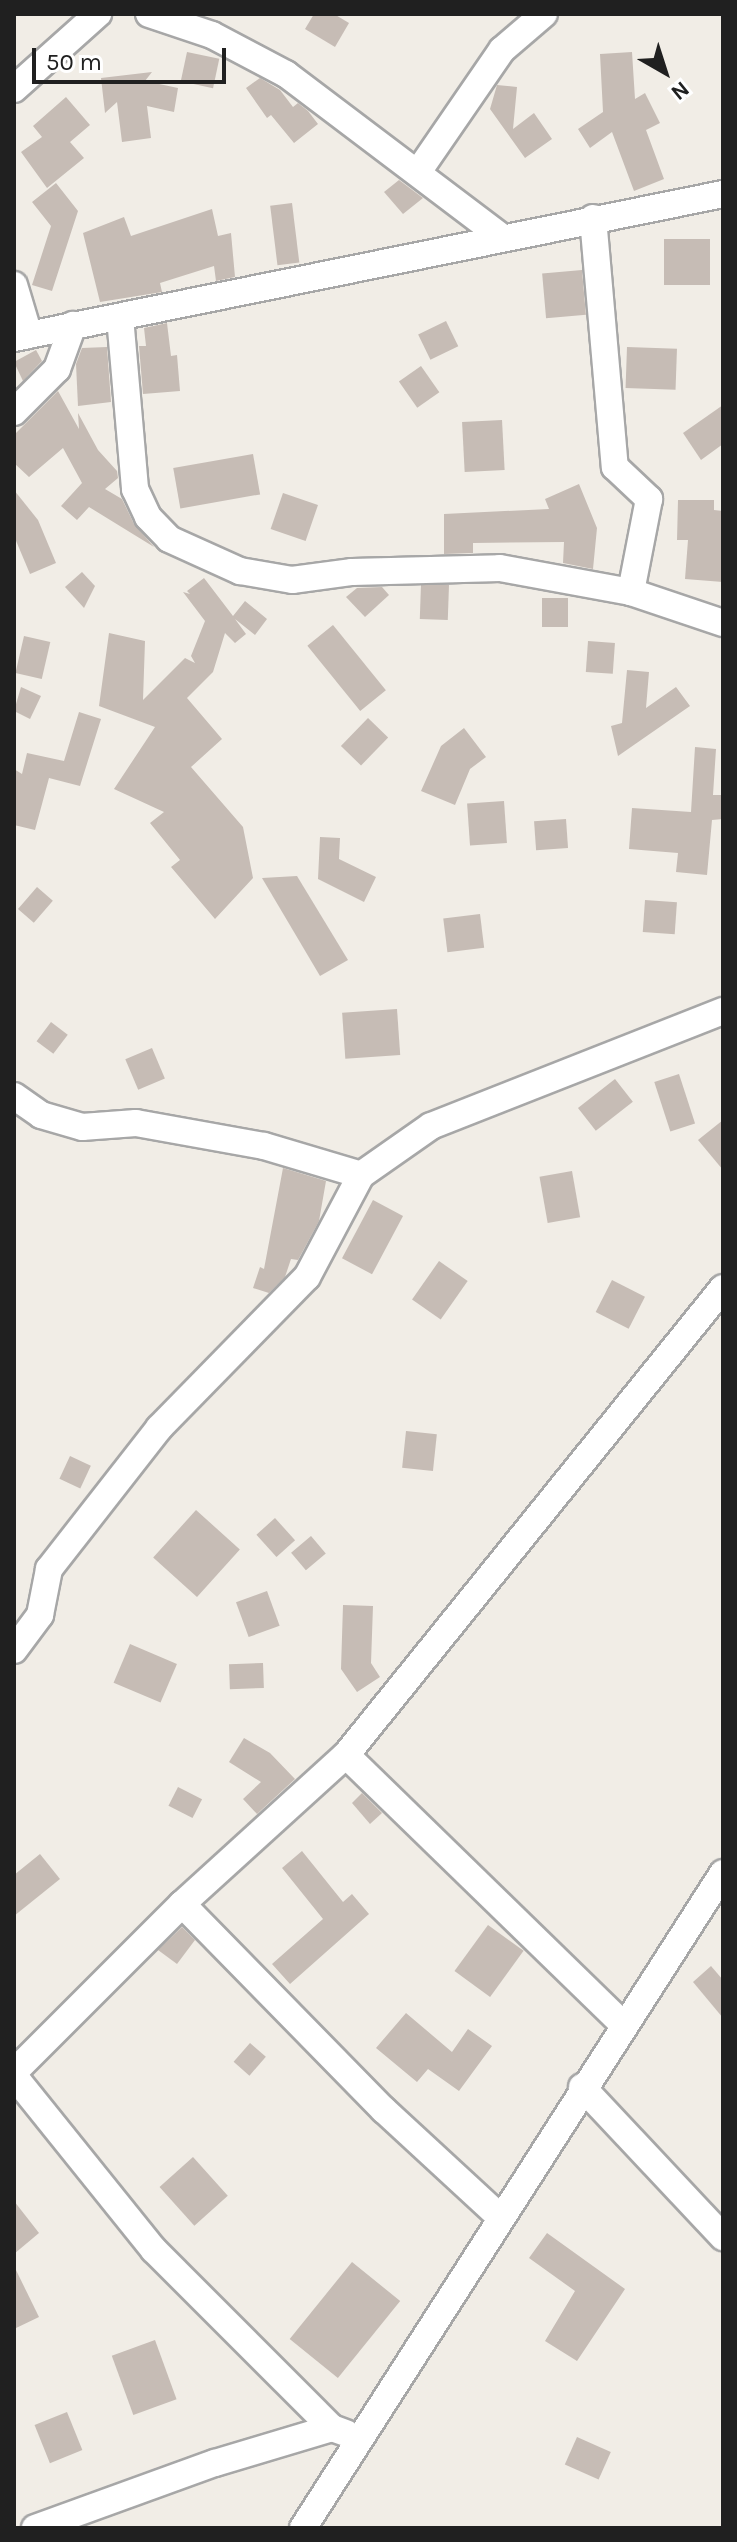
<!DOCTYPE html>
<style>
body{margin:0}
#map{position:relative;width:737px;height:2542px;overflow:hidden;background:#f1ede6;font-family:Karla,sans-serif}
div>[style]{position:absolute}
.building>*{inset:0;background:#c6bcb5;transform-origin:0 0}
.roads{filter:drop-shadow(2px 0 #a7a7a7) drop-shadow(-2px 0 #a7a7a7) drop-shadow(0 2px #a7a7a7) drop-shadow(0 -2px #a7a7a7)}
.minor>*{height:26px;margin:-13px;padding:0 13px;transform-origin:13px;border-radius:13px;background:#fff}
span{translate:-50% -50%;white-space:nowrap;text-align:center;line-height:1.15;-webkit-text-stroke:8px #fff;paint-order:stroke}
.frame{position:absolute;inset:0;border:16px solid #202020;pointer-events:none}
.north{position:absolute;left:625px;top:32px;width:80px;height:80px;-webkit-text-stroke:6px #fff;paint-order:stroke;rotate:141deg;font-size:22px;font-weight:700;line-height:32px;text-align:center;color:#202020}
.north::after{content:'';display:block;margin:auto;width:28px;height:36px;background:#202020;clip-path:polygon(50% 0,100% 100%,50% 72%,0 100%)}
.scale{position:absolute;left:32px;top:48px;width:194px;height:36px;box-sizing:border-box;border:4px solid #202020;border-top:0;padding-left:10px;font-size:24px;line-height:28px;white-space:nowrap;color:#202020;-webkit-text-stroke:6px #fff;paint-order:stroke}
</style>
<div id="map">
<div class="building">
<div style="clip-path:polygon(314px 14px,334px 14px,349px 23px,335px 47px,305px 29px)"></div>
<div style="left:187px;top:52px;width:33px;height:30px;rotate:12deg"></div>
<div style="clip-path:polygon(632px 52px,635px 99px,645px 93px,660px 123px,646px 130px,664px 179px,634px 191px,612px 132px,590px 148px,578px 129px,603px 112px,600px 54px)"></div>
<div style="clip-path:polygon(152px 72px,145px 81px,178px 88px,174px 112px,147px 106px,151px 138px,122px 142px,117px 102px,105px 113px,101px 78px)"></div>
<div style="clip-path:polygon(260px 78px,280px 90px,293px 107px,298px 103px,308px 111px,318px 124px,294px 143px,271px 115px,267px 118px,246px 88px)"></div>
<div style="clip-path:polygon(497px 85px,517px 87px,513px 129px,534px 113px,552px 139px,525px 158px,490px 109px)"></div>
<div style="clip-path:polygon(66px 97px,90px 125px,70px 142px,84px 158px,47px 188px,21px 152px,42px 137px,33px 126px)"></div>
<div style="clip-path:polygon(399px 180px,423px 198px,403px 214px,384px 192px)"></div>
<div style="clip-path:polygon(56px 183px,78px 211px,52px 291px,32px 285px,51px 226px,32px 202px)"></div>
<div style="left:292px;top:203px;width:60px;height:22px;rotate:83deg"></div>
<div style="clip-path:polygon(212px 209px,218px 236px,231px 233px,235px 277px,216px 281px,214px 266px,160px 283px,162px 292px,100px 302px,83px 233px,124px 217px,131px 236px)"></div>
<div style="left:710px;top:239px;width:46px;height:46px;rotate:90deg"></div>
<div style="left:582px;top:270px;width:45px;height:40px;rotate:85deg"></div>
<div style="left:446px;top:321px;width:28px;height:31px;rotate:64deg"></div>
<div style="clip-path:polygon(167px 323px,171px 356px,177px 355px,180px 391px,143px 394px,139px 346px,146px 346px,144px 328px)"></div>
<div style="clip-path:polygon(107px 347px,111px 402px,78px 406px,76px 364px,82px 348px)"></div>
<div style="left:627px;top:347px;width:50px;height:41px;rotate:2deg"></div>
<div style="clip-path:polygon(36px 350px,42px 361px,23px 381px,14px 362px)"></div>
<div style="left:421px;top:366px;width:32px;height:27px;rotate:55deg"></div>
<div style="clip-path:polygon(58px 391px,79px 429px,78px 413px,98px 450px,117px 471px,118px 478px,105px 489px,122px 499px,134px 524px,154px 547px,89px 507px,77px 520px,61px 506px,82px 483px,63px 448px,29px 477px,14px 463px,14px 435px)"></div>
<div style="clip-path:polygon(723px 405px,723px 444px,701px 460px,683px 433px)"></div>
<div style="left:502px;top:420px;width:50px;height:40px;rotate:87deg"></div>
<div style="left:253px;top:454px;width:41px;height:81px;rotate:80deg"></div>
<div style="clip-path:polygon(579px 484px,597px 528px,593px 569px,563px 563px,564px 542px,473px 543px,473px 553px,444px 554px,444px 514px,549px 509px,545px 499px)"></div>
<div style="clip-path:polygon(14px 490px,38px 520px,56px 563px,30px 574px,14px 536px)"></div>
<div style="left:283px;top:493px;width:37px;height:38px;rotate:19deg"></div>
<div style="clip-path:polygon(678px 500px,714px 500px,714px 510px,723px 511px,723px 582px,685px 579px,688px 540px,677px 540px)"></div>
<div style="clip-path:polygon(82px 572px,95px 586px,84px 608px,65px 587px)"></div>
<div style="clip-path:polygon(204px 578px,233px 616px,245px 601px,267px 619px,255px 635px,235px 619px,246px 634px,235px 643px,225px 633px,213px 672px,187px 698px,222px 739px,191px 767px,243px 827px,253px 878px,215px 919px,171px 867px,180px 860px,150px 823px,164px 812px,114px 789px,155px 727px,99px 706px,109px 633px,145px 641px,143px 700px,185px 658px,195px 663px,191px 656px,205px 621px,183px 592px,190px 594px,187px 591px)"></div>
<div style="left:449px;top:585px;width:35px;height:28px;rotate:92deg"></div>
<div style="clip-path:polygon(382px 587px,389px 595px,365px 617px,346px 597px,357px 588px)"></div>
<div style="left:542px;top:598px;width:26px;height:29px"></div>
<div style="left:333px;top:625px;width:84px;height:33px;rotate:51deg"></div>
<div style="left:24px;top:636px;width:27px;height:38px;rotate:13deg"></div>
<div style="left:588px;top:641px;width:27px;height:31px;rotate:4deg"></div>
<div style="clip-path:polygon(627px 670px,649px 672px,646px 708px,676px 687px,690px 706px,618px 756px,611px 726px,622px 723px)"></div>
<div style="clip-path:polygon(21px 687px,41px 696px,30px 719px,14px 711px)"></div>
<div style="clip-path:polygon(79px 712px,101px 719px,80px 786px,49px 778px,35px 830px,14px 825px,14px 769px,22px 774px,27px 753px,64px 761px)"></div>
<div style="left:368px;top:718px;width:28px;height:39px;rotate:44deg"></div>
<div style="clip-path:polygon(464px 728px,486px 757px,470px 769px,455px 805px,421px 791px,441px 746px)"></div>
<div style="clip-path:polygon(695px 747px,716px 749px,713px 795px,723px 795px,723px 819px,712px 820px,707px 875px,676px 872px,678px 853px,629px 849px,632px 808px,691px 812px)"></div>
<div style="left:504px;top:801px;width:42px;height:37px;rotate:86deg"></div>
<div style="left:566px;top:819px;width:29px;height:32px;rotate:86deg"></div>
<div style="clip-path:polygon(320px 837px,340px 838px,339px 859px,376px 877px,364px 902px,318px 879px)"></div>
<div style="clip-path:polygon(297px 876px,348px 960px,320px 976px,262px 878px)"></div>
<div style="left:37px;top:887px;width:21px;height:29px;rotate:41deg"></div>
<div style="left:645px;top:900px;width:32px;height:32px;rotate:4deg"></div>
<div style="left:480px;top:914px;width:34px;height:37px;rotate:83deg"></div>
<div style="left:397px;top:1009px;width:46px;height:55px;rotate:86deg"></div>
<div style="left:51px;top:1022px;width:21px;height:24px;rotate:37deg"></div>
<div style="left:152px;top:1048px;width:33px;height:29px;rotate:67deg"></div>
<div style="left:679px;top:1074px;width:52px;height:26px;rotate:72deg"></div>
<div style="left:615px;top:1079px;width:29px;height:47px;rotate:52deg"></div>
<div style="clip-path:polygon(723px 1120px,723px 1170px,698px 1140px)"></div>
<div style="clip-path:polygon(283px 1168px,326px 1181px,319px 1221px,298px 1260px,291px 1259px,285px 1277px,269px 1293px,253px 1288px,260px 1267px,264px 1269px)"></div>
<div style="left:572px;top:1171px;width:47px;height:33px;rotate:80deg"></div>
<div style="left:373px;top:1200px;width:34px;height:66px;rotate:28deg"></div>
<div style="left:439px;top:1261px;width:35px;height:47px;rotate:35deg"></div>
<div style="left:612px;top:1280px;width:37px;height:36px;rotate:27deg"></div>
<div style="left:406px;top:1431px;width:31px;height:37px;rotate:6deg"></div>
<div style="left:70px;top:1456px;width:23px;height:25px;rotate:25deg"></div>
<div style="left:196px;top:1510px;width:59px;height:64px;rotate:42deg"></div>
<div style="left:275px;top:1518px;width:30px;height:25px;rotate:48deg"></div>
<div style="left:311px;top:1536px;width:23px;height:26px;rotate:50deg"></div>
<div style="left:267px;top:1591px;width:37px;height:33px;rotate:70deg"></div>
<div style="clip-path:polygon(343px 1605px,373px 1606px,371px 1663px,380px 1677px,357px 1692px,341px 1669px)"></div>
<div style="left:130px;top:1644px;width:51px;height:42px;rotate:23deg"></div>
<div style="left:263px;top:1663px;width:25px;height:34px;rotate:88deg"></div>
<div style="clip-path:polygon(244px 1738px,270px 1753px,295px 1779px,257px 1814px,243px 1799px,261px 1782px,229px 1762px)"></div>
<div style="left:178px;top:1787px;width:27px;height:21px;rotate:27deg"></div>
<div style="clip-path:polygon(362px 1793px,382px 1813px,370px 1824px,352px 1803px)"></div>
<div style="clip-path:polygon(302px 1851px,343px 1902px,352px 1894px,369px 1914px,290px 1984px,272px 1964px,323px 1919px,282px 1868px)"></div>
<div style="clip-path:polygon(40px 1854px,60px 1879px,14px 1916px,14px 1875px)"></div>
<div style="left:488px;top:1925px;width:44px;height:57px;rotate:36deg"></div>
<div style="clip-path:polygon(182px 1927px,195px 1940px,177px 1964px,158px 1950px)"></div>
<div style="clip-path:polygon(711px 1966px,723px 1980px,723px 2018px,693px 1982px)"></div>
<div style="clip-path:polygon(406px 2013px,452px 2052px,468px 2029px,492px 2046px,459px 2091px,428px 2069px,417px 2082px,376px 2048px)"></div>
<div style="left:250px;top:2043px;width:21px;height:25px;rotate:41deg"></div>
<div style="left:193px;top:2157px;width:52px;height:45px;rotate:48deg"></div>
<div style="clip-path:polygon(14px 2201px,39px 2233px,14px 2254px)"></div>
<div style="clip-path:polygon(547px 2233px,625px 2289px,577px 2361px,545px 2341px,575px 2291px,529px 2258px)"></div>
<div style="left:352px;top:2262px;width:62px;height:99px;rotate:39deg"></div>
<div style="clip-path:polygon(14px 2266px,39px 2317px,14px 2329px)"></div>
<div style="left:155px;top:2340px;width:63px;height:46px;rotate:70deg"></div>
<div style="left:67px;top:2412px;width:41px;height:35px;rotate:68deg"></div>
<div style="left:577px;top:2437px;width:37px;height:30px;rotate:24deg"></div>
</div>
<div class="roads">
<div class="minor">
<div style="left:149px;top:14px;width:66px;rotate:18.4deg"></div>
<div style="left:212px;top:35px;width:84px;rotate:27.8deg"></div>
<div style="left:286px;top:74px;width:268px;rotate:37.1deg"></div>
<div style="left:14px;top:89px;width:113px;rotate:-41.8deg"></div>
<div style="left:418px;top:172px;width:148px;rotate:-55.5deg"></div>
<div style="left:502px;top:50px;width:55px;rotate:-40.6deg"></div>
<div style="left:593px;top:218px;width:250px;rotate:85deg"></div>
<div style="left:615px;top:467px;width:47px;rotate:43.3deg"></div>
<div style="left:649px;top:499px;width:95px;rotate:101deg"></div>
<div style="left:14px;top:285px;width:52px;rotate:73.3deg"></div>
<div style="left:120px;top:317px;width:173px;rotate:85deg"></div>
<div style="left:135px;top:489px;width:31px;rotate:65deg"></div>
<div style="left:148px;top:517px;width:30px;rotate:46deg"></div>
<div style="left:169px;top:539px;width:78px;rotate:24.3deg"></div>
<div style="left:240px;top:571px;width:53px;rotate:9.8deg"></div>
<div style="left:292px;top:580px;width:61px;rotate:-7.6deg"></div>
<div style="left:352px;top:572px;width:148px;rotate:-1.5deg"></div>
<div style="left:500px;top:568px;width:133px;rotate:10.4deg"></div>
<div style="left:631px;top:592px;width:97px;rotate:18.6deg"></div>
<div style="left:14px;top:338px;width:723px;rotate:-11.48deg"></div>
<div style="left:14px;top:412px;width:61px;rotate:-45deg"></div>
<div style="left:57px;top:369px;width:47px;rotate:-70deg"></div>
<div style="left:14px;top:1096px;width:33px;rotate:35deg"></div>
<div style="left:41px;top:1115px;width:43px;rotate:16.3deg"></div>
<div style="left:82px;top:1127px;width:54px;rotate:-4.2deg"></div>
<div style="left:136px;top:1123px;width:130px;rotate:10.2deg"></div>
<div style="left:264px;top:1146px;width:101px;rotate:16.6deg"></div>
<div style="left:14px;top:1650px;width:44px;rotate:-53.4deg"></div>
<div style="left:40px;top:1615px;width:47px;rotate:-78.9deg"></div>
<div style="left:49px;top:1569px;width:179px;rotate:-52deg"></div>
<div style="left:159px;top:1428px;width:211px;rotate:-45.6deg"></div>
<div style="left:307px;top:1277px;width:115px;rotate:-62.1deg"></div>
<div style="left:361px;top:1175px;width:85px;rotate:-35deg"></div>
<div style="left:431px;top:1126px;width:314px;rotate:-21.5deg"></div>
<div style="left:346px;top:1755px;width:385px;rotate:44.2deg"></div>
<div style="left:182px;top:1904px;width:289px;rotate:45.6deg"></div>
<div style="left:384px;top:2110px;width:158px;rotate:42.7deg"></div>
<div style="left:14px;top:2072px;width:238px;rotate:-45deg"></div>
<div style="left:182px;top:1904px;width:222px;rotate:-42.3deg"></div>
<div style="left:346px;top:1755px;width:600px;rotate:-51.09deg"></div>
<div style="left:14px;top:2076px;width:223px;rotate:51.2deg"></div>
<div style="left:154px;top:2250px;width:252px;rotate:45deg"></div>
<div style="left:582px;top:2087px;width:206px;rotate:46.8deg"></div>
<div style="left:35px;top:2528px;width:191px;rotate:-19.9deg"></div>
<div style="left:215px;top:2463px;width:122px;rotate:-16.7deg"></div>
<div style="left:332px;top:2428px;width:15px;rotate:20deg"></div>
<div style="left:303px;top:2528px;width:778px;rotate:-57.33deg"></div>
</div>
</div>
<div class="frame"></div>
<div class="north">N</div>
<div class="scale">50 m</div>
</div>
